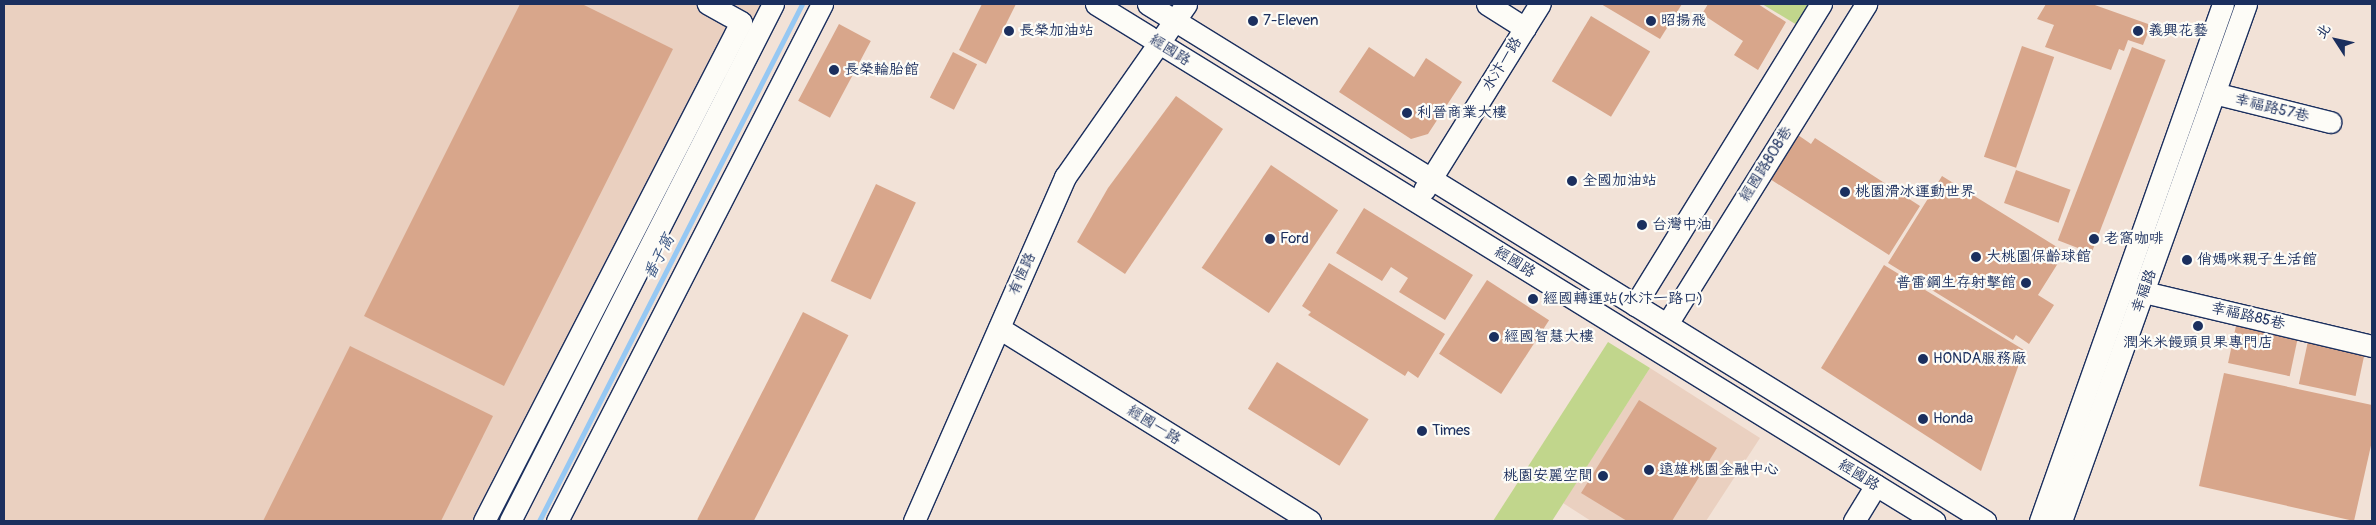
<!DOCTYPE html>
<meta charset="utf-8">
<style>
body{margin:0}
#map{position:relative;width:2376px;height:525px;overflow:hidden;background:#f2e2d7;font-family:Pangolin,"LXGW WenKai TC",sans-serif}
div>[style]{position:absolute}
.built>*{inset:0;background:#ead0c0}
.green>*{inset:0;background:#c1d68c}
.stream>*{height:5px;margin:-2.5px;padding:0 2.5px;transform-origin:2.5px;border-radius:2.5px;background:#96c8f3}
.building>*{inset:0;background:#d8a68b;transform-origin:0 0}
.roads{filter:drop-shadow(1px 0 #1b2f5e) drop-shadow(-1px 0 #1b2f5e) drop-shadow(0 1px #1b2f5e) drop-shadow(0 -1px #1b2f5e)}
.minor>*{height:21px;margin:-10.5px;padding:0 10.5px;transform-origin:10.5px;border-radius:10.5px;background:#fdfcf7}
.dots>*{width:14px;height:14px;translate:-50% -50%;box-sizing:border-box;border:2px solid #fdfcf7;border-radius:50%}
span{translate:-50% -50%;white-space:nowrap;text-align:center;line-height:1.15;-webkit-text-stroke:4.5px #fdfcf7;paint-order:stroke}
.poi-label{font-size:15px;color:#1b2f5e}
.left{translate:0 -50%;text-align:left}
.right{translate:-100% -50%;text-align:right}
.street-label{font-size:15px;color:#1b2f5e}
.water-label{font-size:16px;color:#3a5583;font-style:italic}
.frame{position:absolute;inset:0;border:5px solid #1b2f5e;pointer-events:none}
.north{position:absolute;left:2311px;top:15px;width:50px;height:50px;-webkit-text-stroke:4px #fdfcf7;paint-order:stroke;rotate:305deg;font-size:14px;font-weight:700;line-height:20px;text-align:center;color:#1b2f5e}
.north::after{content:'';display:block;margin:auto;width:18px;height:22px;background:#1b2f5e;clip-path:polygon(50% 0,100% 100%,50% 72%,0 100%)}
</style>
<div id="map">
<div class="built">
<div style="clip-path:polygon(4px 4px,761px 4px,501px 521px,4px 521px)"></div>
<div style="clip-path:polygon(1650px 368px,1760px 438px,1706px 521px,1591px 521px,1563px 503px)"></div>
</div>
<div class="green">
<div style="clip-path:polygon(1762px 4px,1810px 4px,1797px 25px)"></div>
<div style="clip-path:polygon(1608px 342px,1650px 368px,1552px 521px,1493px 521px)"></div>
</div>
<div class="stream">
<div style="left:539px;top:521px;width:580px;rotate:-63.04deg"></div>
</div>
<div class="building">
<div style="clip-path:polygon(520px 4px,582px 4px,673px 49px,504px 386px,364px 316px)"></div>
<div style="clip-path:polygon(982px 4px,1016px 4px,986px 64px,959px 50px)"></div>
<div style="clip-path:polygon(1601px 4px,1682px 4px,1660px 39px)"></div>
<div style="clip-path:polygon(1708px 4px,1758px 4px,1786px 22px,1758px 70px,1734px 55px,1743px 41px,1702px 14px)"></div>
<div style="clip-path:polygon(2046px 4px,2092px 4px,2151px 25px,2143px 45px,2128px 40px,2124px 51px,2119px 49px,2111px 70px,2045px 47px,2054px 25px,2037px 19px)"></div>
<div style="left:1591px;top:16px;width:69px;height:76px;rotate:31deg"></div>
<div style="left:839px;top:24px;width:36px;height:87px;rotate:28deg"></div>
<div style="left:2022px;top:46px;width:34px;height:117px;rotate:19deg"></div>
<div style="clip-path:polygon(1369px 47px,1414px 77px,1426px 58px,1462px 82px,1428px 134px,1411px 139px,1339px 92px)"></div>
<div style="left:2132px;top:47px;width:36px;height:207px;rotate:21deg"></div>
<div style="left:953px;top:52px;width:27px;height:51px;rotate:27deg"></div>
<div style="clip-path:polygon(1176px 96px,1223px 129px,1125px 274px,1077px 242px,1108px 188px)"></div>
<div style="clip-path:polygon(1798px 135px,1811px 144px,1815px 138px,1920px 206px,1889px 255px,1770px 179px)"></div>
<div style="left:1271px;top:165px;width:81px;height:124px;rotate:34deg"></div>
<div style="left:2016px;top:170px;width:58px;height:35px;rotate:20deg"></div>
<div style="clip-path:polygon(1942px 176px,2065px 252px,2038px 295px,2054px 305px,2029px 344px,2016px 335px,2013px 340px,1888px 263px)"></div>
<div style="left:876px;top:184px;width:44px;height:107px;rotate:25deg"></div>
<div style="clip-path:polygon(1364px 208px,1473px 275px,1445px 320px,1399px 292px,1408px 278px,1391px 267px,1382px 281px,1336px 253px)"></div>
<div style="clip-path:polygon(1329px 263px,1445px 334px,1418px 378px,1408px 371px,1405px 376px,1308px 315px,1311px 312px,1302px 306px)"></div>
<div style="clip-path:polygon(1884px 265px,2024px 350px,1981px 471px,1821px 368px)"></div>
<div style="left:1487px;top:280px;width:74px;height:88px;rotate:33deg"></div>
<div style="left:803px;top:312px;width:51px;height:233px;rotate:27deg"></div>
<div style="left:2237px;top:321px;width:63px;height:43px;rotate:12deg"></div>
<div style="left:2308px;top:341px;width:58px;height:44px;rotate:12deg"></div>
<div style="clip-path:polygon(350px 346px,493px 416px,441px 521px,263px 521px)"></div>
<div style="left:1277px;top:362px;width:108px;height:55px;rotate:32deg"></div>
<div style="clip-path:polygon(2224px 373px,2372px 405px,2372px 441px,2354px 521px,2199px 486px)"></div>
<div style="clip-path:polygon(1639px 400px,1717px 448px,1672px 521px,1627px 521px,1581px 493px)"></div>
</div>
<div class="roads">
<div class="minor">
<div style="left:1096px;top:4px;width:985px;rotate:31.67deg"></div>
<div style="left:1148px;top:4px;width:984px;rotate:31.7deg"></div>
<div style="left:1487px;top:4px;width:45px;rotate:32.3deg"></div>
<div style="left:2214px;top:93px;width:120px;rotate:14deg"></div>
<div style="left:1424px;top:190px;width:219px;rotate:-58.1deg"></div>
<div style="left:2131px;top:289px;width:248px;rotate:13.3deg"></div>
<div style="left:1635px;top:305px;width:354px;rotate:-58.3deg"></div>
<div style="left:1667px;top:324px;width:377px;rotate:-58.1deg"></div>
<div style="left:999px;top:328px;width:366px;rotate:31.8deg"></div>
<div style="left:484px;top:521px;width:561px;rotate:-62.75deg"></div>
<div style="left:741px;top:22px;width:38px;rotate:-151deg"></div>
<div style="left:510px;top:521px;width:580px;rotate:-63.04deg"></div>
<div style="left:557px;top:521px;width:581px;rotate:-62.86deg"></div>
<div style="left:914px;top:521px;width:376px;rotate:-66.3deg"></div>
<div style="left:1065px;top:177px;width:211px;rotate:-55deg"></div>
<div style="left:1854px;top:521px;width:42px;rotate:-58.6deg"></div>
<div style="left:2040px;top:521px;width:548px;rotate:-70.51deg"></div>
<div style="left:2061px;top:521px;width:549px;rotate:-70.31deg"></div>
</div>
</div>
<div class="dots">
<div style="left:1253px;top:21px;background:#1b2f5e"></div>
<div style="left:1651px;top:21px;background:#1b2f5e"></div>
<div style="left:1009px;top:31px;background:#1b2f5e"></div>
<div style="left:2138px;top:31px;background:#1b2f5e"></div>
<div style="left:834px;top:70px;background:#1b2f5e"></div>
<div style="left:1407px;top:113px;background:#1b2f5e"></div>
<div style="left:1572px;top:181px;background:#1b2f5e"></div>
<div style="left:1845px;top:192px;background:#1b2f5e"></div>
<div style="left:1642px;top:225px;background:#1b2f5e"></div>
<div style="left:1270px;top:239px;background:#1b2f5e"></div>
<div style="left:2094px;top:239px;background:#1b2f5e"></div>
<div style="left:1976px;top:257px;background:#1b2f5e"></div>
<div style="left:2187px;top:260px;background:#1b2f5e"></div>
<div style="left:2026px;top:283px;background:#1b2f5e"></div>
<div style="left:1533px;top:299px;background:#1b2f5e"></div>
<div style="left:2198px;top:326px;background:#1b2f5e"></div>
<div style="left:1494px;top:337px;background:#1b2f5e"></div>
<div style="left:1923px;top:359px;background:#1b2f5e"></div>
<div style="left:1923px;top:419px;background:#1b2f5e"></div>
<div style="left:1422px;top:431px;background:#1b2f5e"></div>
<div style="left:1649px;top:470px;background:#1b2f5e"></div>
<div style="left:1603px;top:476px;background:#1b2f5e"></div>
</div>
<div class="poi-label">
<span class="left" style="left:1263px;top:21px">7-Eleven</span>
<span class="left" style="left:1661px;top:21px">昭揚飛</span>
<span class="left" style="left:1019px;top:31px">長榮加油站</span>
<span class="left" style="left:2148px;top:31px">義興花藝</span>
<span class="left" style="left:844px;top:70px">長榮輪胎館</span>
<span class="left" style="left:1417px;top:113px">利晉商業大樓</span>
<span class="left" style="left:1582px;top:181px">全國加油站</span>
<span class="left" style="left:1855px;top:192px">桃園滑冰運動世界</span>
<span class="left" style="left:1652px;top:225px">台灣中油</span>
<span class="left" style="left:1280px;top:239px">Ford</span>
<span class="left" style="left:2104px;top:239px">老窩咖啡</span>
<span class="left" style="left:1986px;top:257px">大桃園保齡球館</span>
<span class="left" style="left:2197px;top:260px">俏媽咪親子生活館</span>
<span class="right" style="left:2016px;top:283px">普雷鋼生存射擊館</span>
<span class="left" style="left:1543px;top:299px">經國轉運站(水汴一路口)</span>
<span class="left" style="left:1504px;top:337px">經國智慧大樓</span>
<span style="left:2198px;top:343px">潤米米饅頭貝果專門店</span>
<span class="left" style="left:1933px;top:359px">HONDA服務廠</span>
<span class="left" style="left:1933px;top:419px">Honda</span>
<span class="left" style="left:1432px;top:431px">Times</span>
<span class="left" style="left:1659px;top:470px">遠雄桃園金融中心</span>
<span class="right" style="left:1593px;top:476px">桃園安麗空間</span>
</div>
<div class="street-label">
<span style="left:1170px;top:50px;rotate:32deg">經國路</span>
<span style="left:1502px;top:64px;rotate:-58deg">水汴一路</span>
<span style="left:2272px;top:108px;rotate:14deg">幸福路57巷</span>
<span style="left:1766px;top:164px;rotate:-58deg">經國路808巷</span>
<span style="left:1515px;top:262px;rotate:32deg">經國路</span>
<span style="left:1022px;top:274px;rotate:-66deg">有恆路</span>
<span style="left:2144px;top:291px;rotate:-70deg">幸福路</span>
<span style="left:2248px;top:316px;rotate:13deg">幸福路85巷</span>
<span style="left:1154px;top:425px;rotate:32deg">經國一路</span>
<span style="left:1859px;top:475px;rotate:32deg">經國路</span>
</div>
<div class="water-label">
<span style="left:659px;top:257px;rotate:-63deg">番子窩</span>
</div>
<div class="frame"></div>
<div class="north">北</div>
</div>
